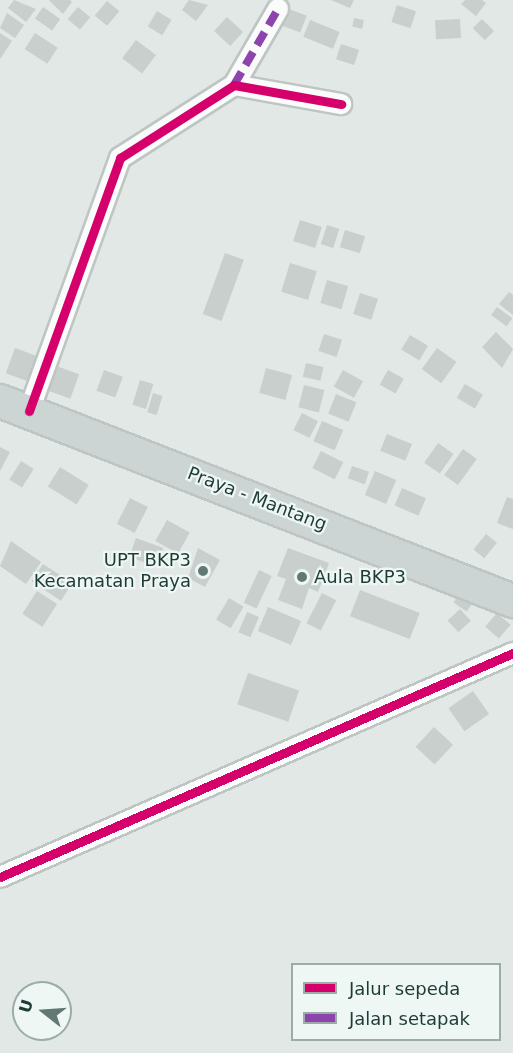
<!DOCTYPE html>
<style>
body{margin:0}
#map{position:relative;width:513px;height:1053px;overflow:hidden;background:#e1e8e6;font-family:"DejaVu Sans",sans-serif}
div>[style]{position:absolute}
.building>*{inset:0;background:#c8cfcd;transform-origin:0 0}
.roads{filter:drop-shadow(2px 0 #bec5c3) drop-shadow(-2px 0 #bec5c3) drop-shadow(0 2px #bec5c3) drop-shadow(0 -2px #bec5c3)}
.street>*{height:20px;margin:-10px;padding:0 10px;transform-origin:10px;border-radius:10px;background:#fafcfb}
.primary>*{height:32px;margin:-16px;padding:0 16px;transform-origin:16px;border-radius:16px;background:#ccd5d4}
.quiet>*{height:8px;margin-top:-4px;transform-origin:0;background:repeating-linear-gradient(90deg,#8e44ad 0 15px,transparent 0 23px)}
.cycleway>*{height:9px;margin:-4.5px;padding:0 4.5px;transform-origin:4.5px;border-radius:4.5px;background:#d6006c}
.dots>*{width:16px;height:16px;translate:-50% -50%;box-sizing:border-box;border:3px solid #eef7f4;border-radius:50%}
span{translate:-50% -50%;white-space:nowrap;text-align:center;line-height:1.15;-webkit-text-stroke:4.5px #eef7f4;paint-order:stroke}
.street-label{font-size:18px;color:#1e3b38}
.poi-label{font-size:18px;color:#1e3b38}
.right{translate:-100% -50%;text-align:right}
.left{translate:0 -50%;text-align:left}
.legend{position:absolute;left:291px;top:963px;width:210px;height:78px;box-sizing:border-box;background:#eef7f4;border:2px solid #9baca9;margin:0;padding:8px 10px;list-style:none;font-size:18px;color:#1e3b38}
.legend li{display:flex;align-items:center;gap:12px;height:30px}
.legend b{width:30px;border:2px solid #9baca9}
.north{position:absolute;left:12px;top:981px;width:60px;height:60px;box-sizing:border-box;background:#eef7f4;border:2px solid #9baca9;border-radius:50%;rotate:287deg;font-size:16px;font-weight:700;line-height:24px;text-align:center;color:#1e3b38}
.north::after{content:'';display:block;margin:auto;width:21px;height:27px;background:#627875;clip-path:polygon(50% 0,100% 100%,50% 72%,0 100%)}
</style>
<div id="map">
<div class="building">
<div style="clip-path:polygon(14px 0,36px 9px,26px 22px,8px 8px)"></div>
<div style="clip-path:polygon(49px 0,70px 0,72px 2px,63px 14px)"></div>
<div style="clip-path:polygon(189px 0,208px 5px,196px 21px,182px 10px)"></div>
<div style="clip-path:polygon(331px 0,354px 0,350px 8px)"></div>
<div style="clip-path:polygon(465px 0,482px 0,486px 3px,476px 16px,461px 4px)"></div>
<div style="left:107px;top:1px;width:16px;height:19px;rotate:40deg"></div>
<div style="left:397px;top:5px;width:20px;height:18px;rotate:18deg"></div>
<div style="left:43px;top:7px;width:21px;height:14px;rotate:35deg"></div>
<div style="left:78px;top:7px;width:16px;height:16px;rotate:40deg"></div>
<div style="left:289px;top:9px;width:19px;height:18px;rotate:21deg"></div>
<div style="left:157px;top:11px;width:17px;height:18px;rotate:31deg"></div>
<div style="clip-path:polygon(7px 13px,24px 25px,15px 38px,0 28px)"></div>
<div style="left:227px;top:17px;width:22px;height:19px;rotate:43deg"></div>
<div style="left:354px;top:18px;width:10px;height:9px;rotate:11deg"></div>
<div style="left:460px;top:19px;width:19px;height:25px;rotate:87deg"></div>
<div style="left:482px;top:19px;width:17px;height:13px;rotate:45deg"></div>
<div style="left:310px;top:20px;width:32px;height:18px;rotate:22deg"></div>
<div style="clip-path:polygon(0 33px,12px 41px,0 59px)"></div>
<div style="left:35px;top:33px;width:27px;height:19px;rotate:33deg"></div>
<div style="left:136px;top:40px;width:25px;height:23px;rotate:37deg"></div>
<div style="left:341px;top:44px;width:19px;height:16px;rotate:18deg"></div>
<div style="left:300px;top:220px;width:23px;height:22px;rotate:18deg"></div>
<div style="left:327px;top:225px;width:13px;height:20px;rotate:18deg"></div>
<div style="left:345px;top:230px;width:21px;height:18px;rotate:17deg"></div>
<div style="left:225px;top:253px;width:20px;height:65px;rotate:20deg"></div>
<div style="left:290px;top:263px;width:28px;height:30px;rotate:17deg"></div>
<div style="left:327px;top:280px;width:22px;height:24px;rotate:16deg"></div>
<div style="clip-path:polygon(509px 292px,513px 295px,513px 315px,499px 304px)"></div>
<div style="left:360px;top:293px;width:19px;height:22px;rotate:18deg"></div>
<div style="left:497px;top:307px;width:19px;height:10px;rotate:36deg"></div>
<div style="clip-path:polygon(496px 332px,513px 349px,502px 368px,482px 347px)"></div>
<div style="left:324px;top:334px;width:19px;height:18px;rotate:18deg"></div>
<div style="left:410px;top:335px;width:21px;height:17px;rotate:31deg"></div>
<div style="left:15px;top:348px;width:27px;height:27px;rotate:20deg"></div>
<div style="left:437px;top:348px;width:24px;height:26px;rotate:36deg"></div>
<div style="left:306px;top:363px;width:18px;height:14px;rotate:13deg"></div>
<div style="left:51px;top:364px;width:30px;height:26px;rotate:20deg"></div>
<div style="left:266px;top:368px;width:27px;height:26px;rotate:15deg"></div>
<div style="left:104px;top:370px;width:20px;height:22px;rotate:20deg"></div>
<div style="left:343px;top:370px;width:23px;height:19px;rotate:29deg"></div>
<div style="left:388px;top:370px;width:18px;height:17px;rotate:29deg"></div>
<div style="left:140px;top:380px;width:14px;height:26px;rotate:17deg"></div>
<div style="left:465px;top:384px;width:21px;height:16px;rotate:31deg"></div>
<div style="left:304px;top:385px;width:21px;height:23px;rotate:14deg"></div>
<div style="left:153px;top:393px;width:10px;height:20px;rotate:17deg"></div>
<div style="left:336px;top:394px;width:22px;height:21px;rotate:22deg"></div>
<div style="left:302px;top:413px;width:18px;height:19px;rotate:27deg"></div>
<div style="left:322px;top:421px;width:23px;height:22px;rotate:23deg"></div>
<div style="left:387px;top:434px;width:27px;height:18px;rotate:22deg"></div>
<div style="left:438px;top:443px;width:19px;height:24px;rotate:35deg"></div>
<div style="clip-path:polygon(0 447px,10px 452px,0 471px)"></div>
<div style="left:463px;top:449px;width:17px;height:32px;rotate:36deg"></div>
<div style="left:321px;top:451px;width:25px;height:19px;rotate:27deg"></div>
<div style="left:21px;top:461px;width:15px;height:22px;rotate:32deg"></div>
<div style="left:352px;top:466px;width:18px;height:13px;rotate:19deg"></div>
<div style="left:60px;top:467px;width:34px;height:23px;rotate:32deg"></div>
<div style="left:375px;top:471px;width:23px;height:26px;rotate:23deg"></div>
<div style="left:402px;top:488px;width:26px;height:19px;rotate:23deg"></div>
<div style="clip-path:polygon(507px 497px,513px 499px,513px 529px,497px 523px)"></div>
<div style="left:130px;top:498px;width:20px;height:29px;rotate:27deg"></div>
<div style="left:167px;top:520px;width:26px;height:24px;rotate:29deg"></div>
<div style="left:486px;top:534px;width:14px;height:20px;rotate:39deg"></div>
<div style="left:136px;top:538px;width:29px;height:20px;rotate:20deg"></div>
<div style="clip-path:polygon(11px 541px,41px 562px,26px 584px,0 566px)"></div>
<div style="clip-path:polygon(198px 548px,220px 560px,205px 587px,188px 578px)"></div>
<div style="clip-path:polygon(288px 548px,329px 563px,318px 592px,309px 588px,302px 609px,278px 600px,286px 579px,277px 576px)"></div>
<div style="left:43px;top:564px;width:35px;height:21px;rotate:33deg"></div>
<div style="left:259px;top:570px;width:14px;height:36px;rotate:25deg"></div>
<div style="left:465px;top:586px;width:16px;height:20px;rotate:35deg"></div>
<div style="left:360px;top:590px;width:64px;height:28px;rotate:21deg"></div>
<div style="left:37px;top:591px;width:24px;height:27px;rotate:33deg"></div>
<div style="left:322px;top:593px;width:16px;height:34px;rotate:27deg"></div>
<div style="left:229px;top:598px;width:17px;height:25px;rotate:31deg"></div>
<div style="left:268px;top:607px;width:36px;height:26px;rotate:23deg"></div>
<div style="left:460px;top:609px;width:16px;height:17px;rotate:47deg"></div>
<div style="left:247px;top:612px;width:13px;height:22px;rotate:23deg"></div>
<div style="left:497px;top:613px;width:18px;height:18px;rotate:41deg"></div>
<div style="left:248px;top:673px;width:54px;height:33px;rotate:19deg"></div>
<div style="left:473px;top:691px;width:28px;height:30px;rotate:55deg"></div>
<div style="left:434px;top:727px;width:26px;height:27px;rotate:43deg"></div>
</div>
<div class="roads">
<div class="street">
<div style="left:234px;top:85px;width:88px;rotate:-59.9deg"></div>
<div style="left:29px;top:411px;width:269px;rotate:-70.2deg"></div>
<div style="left:120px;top:158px;width:135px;rotate:-32.6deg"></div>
<div style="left:234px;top:85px;width:109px;rotate:10.1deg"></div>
<div style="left:0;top:877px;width:560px;rotate:-23.59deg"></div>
</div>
<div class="primary">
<div style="left:0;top:401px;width:551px;rotate:21.3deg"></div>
</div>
</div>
<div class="quiet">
<div style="left:234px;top:85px;width:88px;rotate:-59.9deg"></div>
</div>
<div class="cycleway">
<div style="left:29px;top:411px;width:269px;rotate:-70.2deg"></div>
<div style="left:120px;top:158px;width:135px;rotate:-32.6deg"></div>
<div style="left:234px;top:85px;width:109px;rotate:10.1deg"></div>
<div style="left:0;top:877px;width:560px;rotate:-23.59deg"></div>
</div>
<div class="dots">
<div style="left:203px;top:571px;background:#627875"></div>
<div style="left:302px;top:577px;background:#627875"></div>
</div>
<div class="street-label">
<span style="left:257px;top:499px;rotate:21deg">Praya - Mantang</span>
</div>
<div class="poi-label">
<span class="right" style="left:191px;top:571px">UPT BKP3<br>Kecamatan Praya</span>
<span class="left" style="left:314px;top:577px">Aula BKP3</span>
</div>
<ul class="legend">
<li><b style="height:8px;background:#d6006c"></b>Jalur sepeda</li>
<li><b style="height:8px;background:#8e44ad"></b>Jalan setapak</li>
</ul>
<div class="north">U</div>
</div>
